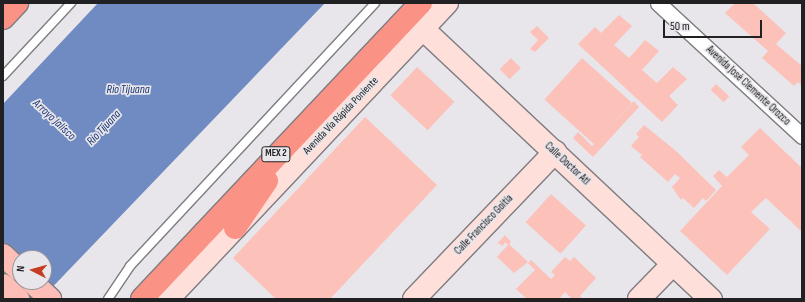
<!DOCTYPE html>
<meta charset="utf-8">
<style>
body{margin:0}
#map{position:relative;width:805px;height:302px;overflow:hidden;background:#e8e6eb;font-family:"Sofia Sans Condensed",sans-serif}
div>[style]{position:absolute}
.water>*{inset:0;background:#708bc1}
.building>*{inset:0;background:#fcc1b9;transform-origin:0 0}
.roads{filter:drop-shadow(1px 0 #7e7d81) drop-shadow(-1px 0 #7e7d81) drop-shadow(0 1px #7e7d81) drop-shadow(0 -1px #7e7d81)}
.lane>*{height:8px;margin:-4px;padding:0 4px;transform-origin:4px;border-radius:4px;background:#fff}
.street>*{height:15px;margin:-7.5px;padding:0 7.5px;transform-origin:7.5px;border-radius:7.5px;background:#fff}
.secondary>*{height:22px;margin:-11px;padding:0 11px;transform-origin:11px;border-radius:11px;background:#fedfda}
.primary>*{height:22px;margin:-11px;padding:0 11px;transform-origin:11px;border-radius:11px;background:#fcbeb6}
.highway>*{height:22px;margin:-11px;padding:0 11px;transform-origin:11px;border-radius:11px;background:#fa9385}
span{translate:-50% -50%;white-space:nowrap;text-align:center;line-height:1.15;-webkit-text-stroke:3.5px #e8e6eb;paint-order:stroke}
.shield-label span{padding:1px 3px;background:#e8e6eb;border:1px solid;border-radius:3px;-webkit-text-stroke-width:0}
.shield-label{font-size:10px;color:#212022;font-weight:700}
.street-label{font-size:11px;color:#212022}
.water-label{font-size:12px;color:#153272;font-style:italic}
.frame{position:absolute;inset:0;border:4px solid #212022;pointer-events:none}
.north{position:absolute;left:12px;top:250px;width:40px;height:40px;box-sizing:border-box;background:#e8e6eb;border:1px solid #98979b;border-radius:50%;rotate:276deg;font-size:11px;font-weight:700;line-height:16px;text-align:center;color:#212022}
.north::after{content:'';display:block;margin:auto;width:14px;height:18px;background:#c63c20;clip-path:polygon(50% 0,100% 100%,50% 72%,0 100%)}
.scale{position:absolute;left:663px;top:20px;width:99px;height:18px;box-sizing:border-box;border:2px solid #212022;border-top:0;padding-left:5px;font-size:12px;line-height:14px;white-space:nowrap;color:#212022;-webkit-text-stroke:3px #e8e6eb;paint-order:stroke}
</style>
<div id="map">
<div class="water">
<div style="clip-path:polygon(evenodd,98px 3px,325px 3px,41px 299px,3px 299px,3px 104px,98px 3px,20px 258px,44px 258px,44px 282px,20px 282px,20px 258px)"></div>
</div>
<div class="building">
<div style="clip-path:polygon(735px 3px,753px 3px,786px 33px,776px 44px,802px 66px,802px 86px,798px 82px,794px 86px,762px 58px,768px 51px,725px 13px)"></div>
<div style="clip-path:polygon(619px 15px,632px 26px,614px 45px,629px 58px,645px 40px,659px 51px,642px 70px,657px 83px,673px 67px,687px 79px,669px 96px,678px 105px,662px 122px,578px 44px,595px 27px,601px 33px)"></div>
<div style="clip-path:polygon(537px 26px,549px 38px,535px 52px,530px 49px,538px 40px,530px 32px)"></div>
<div style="left:511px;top:58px;width:14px;height:16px;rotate:45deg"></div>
<div style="left:582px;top:58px;width:67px;height:56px;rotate:42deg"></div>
<div style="left:417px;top:67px;width:51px;height:39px;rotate:43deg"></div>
<div style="left:716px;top:84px;width:18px;height:8px;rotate:43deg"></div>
<div style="clip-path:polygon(634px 101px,639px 107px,593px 157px,573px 138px,578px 132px,592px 146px)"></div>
<div style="clip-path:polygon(365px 117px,437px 185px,330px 299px,276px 299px,233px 258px)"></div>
<div style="clip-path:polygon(644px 125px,676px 151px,716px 190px,706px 201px,703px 198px,694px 208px,683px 198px,681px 200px,672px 187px,680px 178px,675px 174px,668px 182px,640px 157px,642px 155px,631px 146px,639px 137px,636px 134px)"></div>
<div style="clip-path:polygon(760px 128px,802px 168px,802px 232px,766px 198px,751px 212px,770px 229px,727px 275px,680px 231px,722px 186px,713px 176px,719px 170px,727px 177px,749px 155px,741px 147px)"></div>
<div style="left:551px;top:194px;width:47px;height:38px;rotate:42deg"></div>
<div style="clip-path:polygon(505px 235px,511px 242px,509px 244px,528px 262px,514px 273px,497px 257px,508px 245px,505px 242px,503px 246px,498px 243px,494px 247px)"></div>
<div style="clip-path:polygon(565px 257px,570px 261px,574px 257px,596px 278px,580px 296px,583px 299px,572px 299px,565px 292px,559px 299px,527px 299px,516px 289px,535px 270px,528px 263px,531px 260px,551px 279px,555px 275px,551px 272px)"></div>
</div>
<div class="roads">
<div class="lane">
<div style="left:3px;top:76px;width:100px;rotate:-47deg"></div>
<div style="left:108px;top:299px;width:40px;rotate:-56deg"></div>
<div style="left:130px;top:266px;width:359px;rotate:-47deg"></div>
</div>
<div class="street">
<div style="left:658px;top:3px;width:196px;rotate:42.7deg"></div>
</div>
<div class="secondary">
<div style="left:423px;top:29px;width:395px;rotate:43.2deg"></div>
<div style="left:168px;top:299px;width:407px;rotate:-46.7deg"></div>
<div style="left:414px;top:299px;width:204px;rotate:-46.2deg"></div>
<div style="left:639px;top:299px;width:49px;rotate:-45.8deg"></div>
</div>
<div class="primary">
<div style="left:3px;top:255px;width:23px;rotate:43deg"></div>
<div style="left:32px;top:282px;width:25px;rotate:43deg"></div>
<div style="left:3px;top:285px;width:21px;rotate:43deg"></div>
</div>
<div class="highway">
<div style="left:3px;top:18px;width:21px;rotate:-47deg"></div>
<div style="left:235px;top:228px;width:57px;rotate:-55.8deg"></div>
<div style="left:142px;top:299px;width:407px;rotate:-46.7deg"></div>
</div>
</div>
<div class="shield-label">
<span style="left:276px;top:154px">MEX 2</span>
</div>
<div class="street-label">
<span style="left:748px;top:86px;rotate:43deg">Avenida José Clemente Orozco</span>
<span style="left:341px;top:116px;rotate:-46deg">Avenida Vía Rápida Poniente</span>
<span style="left:567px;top:164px;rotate:43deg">Calle Doctor Atl</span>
<span style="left:484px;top:225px;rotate:-46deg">Calle Francisco Goitia</span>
</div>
<div class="water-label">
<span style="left:128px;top:90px">Rio Tijuana</span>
<span style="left:54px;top:120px;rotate:43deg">Arroyo Jalisco</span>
<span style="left:104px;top:128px;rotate:-47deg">Río Tijuana</span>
</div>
<div class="frame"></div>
<div class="north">N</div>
<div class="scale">50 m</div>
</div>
